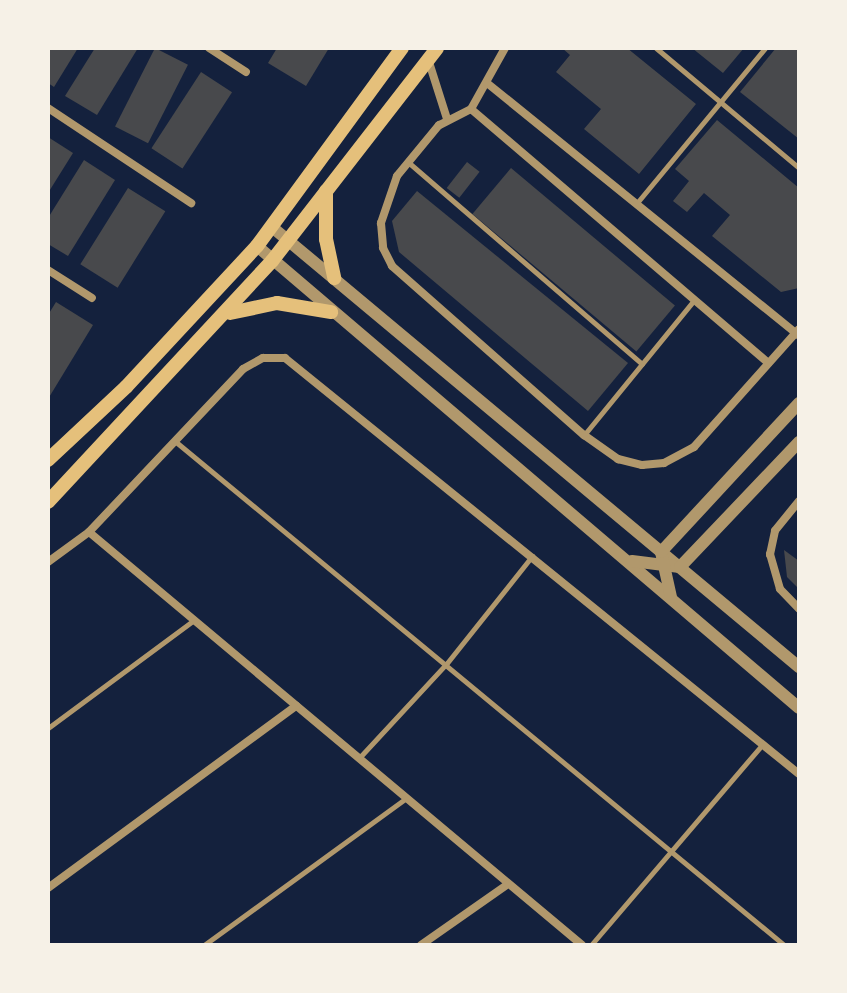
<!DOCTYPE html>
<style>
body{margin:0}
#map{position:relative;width:847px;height:993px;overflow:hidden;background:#14213d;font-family:"Fira Sans Condensed",sans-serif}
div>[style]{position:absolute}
.building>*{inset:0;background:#48494c;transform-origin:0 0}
.service>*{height:5px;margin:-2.5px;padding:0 2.5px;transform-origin:2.5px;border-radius:2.5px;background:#b1986c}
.minor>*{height:8px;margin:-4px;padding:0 4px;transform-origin:4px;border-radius:4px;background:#b1986c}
.tertiary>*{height:12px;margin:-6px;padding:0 6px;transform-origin:6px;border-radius:6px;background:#b1986c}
.secondary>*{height:14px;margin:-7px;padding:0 7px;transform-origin:7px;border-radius:7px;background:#e5c07b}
span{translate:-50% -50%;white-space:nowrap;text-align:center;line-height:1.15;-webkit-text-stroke:6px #f6f1e7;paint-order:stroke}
.frame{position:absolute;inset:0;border:50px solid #f6f1e7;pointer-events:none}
</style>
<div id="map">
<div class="building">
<div style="clip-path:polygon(48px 48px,78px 48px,54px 87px,48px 83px)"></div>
<div style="clip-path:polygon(95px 48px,138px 48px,97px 115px,65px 96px)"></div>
<div style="left:155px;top:48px;width:37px;height:88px;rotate:27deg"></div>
<div style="clip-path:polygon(277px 48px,329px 48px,306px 86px,268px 63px)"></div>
<div style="clip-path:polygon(562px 48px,627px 48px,696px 104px,639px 174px,584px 129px,601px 109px,556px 72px,570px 55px)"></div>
<div style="clip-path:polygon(692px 48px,744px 48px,723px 73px)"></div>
<div style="clip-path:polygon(776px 48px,799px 48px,799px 139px,740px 92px)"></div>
<div style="left:201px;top:72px;width:37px;height:91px;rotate:33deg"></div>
<div style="clip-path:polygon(717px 120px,799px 188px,799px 288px,781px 292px,712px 236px,730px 215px,704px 193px,687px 212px,673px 201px,689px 181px,675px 169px)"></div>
<div style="clip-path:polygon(48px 137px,73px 153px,48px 193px)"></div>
<div style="clip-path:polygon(84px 160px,115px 180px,68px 256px,48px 244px,48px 218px)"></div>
<div style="left:467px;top:162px;width:16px;height:33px;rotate:38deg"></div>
<div style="left:511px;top:168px;width:214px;height:60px;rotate:40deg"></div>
<div style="left:128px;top:188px;width:44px;height:90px;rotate:32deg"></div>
<div style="clip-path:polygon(417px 191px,628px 363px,588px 411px,399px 252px,392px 221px)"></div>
<div style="clip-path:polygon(56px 302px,93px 325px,48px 399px,48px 315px)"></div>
<div style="clip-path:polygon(784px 550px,799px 561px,799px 589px,787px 577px)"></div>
</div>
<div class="service">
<div style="left:656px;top:48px;width:187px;rotate:40deg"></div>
<div style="left:408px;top:162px;width:309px;rotate:40.8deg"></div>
<div style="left:636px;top:204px;width:202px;rotate:-50.4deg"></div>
<div style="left:584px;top:435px;width:174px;rotate:-50.8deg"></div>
<div style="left:176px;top:442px;width:789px;rotate:39.6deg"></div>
<div style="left:48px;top:728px;width:182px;rotate:-36.5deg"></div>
<div style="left:359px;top:758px;width:129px;rotate:-47.2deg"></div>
<div style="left:447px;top:663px;width:137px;rotate:-51.5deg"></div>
<div style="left:204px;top:945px;width:250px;rotate:-36deg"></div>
<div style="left:591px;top:945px;width:263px;rotate:-49.5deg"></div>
</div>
<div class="minor">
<div style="left:209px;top:48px;width:44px;rotate:33deg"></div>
<div style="left:505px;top:48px;width:70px;rotate:119.1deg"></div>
<div style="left:471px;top:109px;width:36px;rotate:153deg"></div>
<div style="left:439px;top:125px;width:66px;rotate:129.5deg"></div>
<div style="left:397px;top:176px;width:50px;rotate:108.8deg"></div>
<div style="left:381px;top:223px;width:25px;rotate:85deg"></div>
<div style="left:383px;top:248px;width:20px;rotate:63deg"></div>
<div style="left:392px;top:266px;width:256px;rotate:41.4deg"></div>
<div style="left:584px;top:435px;width:42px;rotate:35.2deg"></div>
<div style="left:618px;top:459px;width:25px;rotate:14deg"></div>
<div style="left:642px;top:465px;width:22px;rotate:-5deg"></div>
<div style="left:664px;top:463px;width:34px;rotate:-28deg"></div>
<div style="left:694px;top:447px;width:158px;rotate:-48.3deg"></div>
<div style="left:428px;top:59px;width:63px;rotate:72.4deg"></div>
<div style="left:487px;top:83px;width:402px;rotate:39deg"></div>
<div style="left:48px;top:108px;width:172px;rotate:33.6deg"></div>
<div style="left:471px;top:109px;width:391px;rotate:40.5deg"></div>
<div style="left:48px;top:270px;width:52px;rotate:32.5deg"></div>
<div style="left:799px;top:501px;width:38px;rotate:129deg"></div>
<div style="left:775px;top:531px;width:24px;rotate:102deg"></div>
<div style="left:770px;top:554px;width:36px;rotate:74deg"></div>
<div style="left:780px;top:589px;width:28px;rotate:46deg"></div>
<div style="left:89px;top:532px;width:643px;rotate:39.95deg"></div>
<div style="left:48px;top:562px;width:51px;rotate:-36.2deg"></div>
<div style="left:89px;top:532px;width:224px;rotate:-46.6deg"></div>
<div style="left:243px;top:369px;width:23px;rotate:-29deg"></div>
<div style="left:263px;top:358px;width:22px"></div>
<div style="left:285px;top:358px;width:661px;rotate:38.98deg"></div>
<div style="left:48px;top:888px;width:308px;rotate:-36.3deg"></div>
<div style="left:421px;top:945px;width:106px;rotate:-35deg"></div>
</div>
<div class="tertiary">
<div style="left:272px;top:227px;width:687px;rotate:39.86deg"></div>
<div style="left:257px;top:246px;width:712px;rotate:40.44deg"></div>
<div style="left:632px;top:561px;width:48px;rotate:7.1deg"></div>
<div style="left:680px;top:567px;width:173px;rotate:-46.4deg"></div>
<div style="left:671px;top:597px;width:46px;rotate:-102.5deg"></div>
<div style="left:661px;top:552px;width:203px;rotate:-47.2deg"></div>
</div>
<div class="secondary">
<div style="left:326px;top:191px;width:48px;rotate:90deg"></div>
<div style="left:326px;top:239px;width:40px;rotate:78deg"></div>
<div style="left:230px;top:313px;width:48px;rotate:-12deg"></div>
<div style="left:277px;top:303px;width:55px;rotate:9.5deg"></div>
<div style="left:48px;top:460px;width:107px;rotate:-43.1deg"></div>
<div style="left:126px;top:387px;width:192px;rotate:-47.1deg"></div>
<div style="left:257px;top:246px;width:245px;rotate:-53.8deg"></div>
<div style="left:48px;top:502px;width:329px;rotate:-47.1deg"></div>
<div style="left:272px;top:261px;width:269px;rotate:-52.2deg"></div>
</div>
<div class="frame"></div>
</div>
